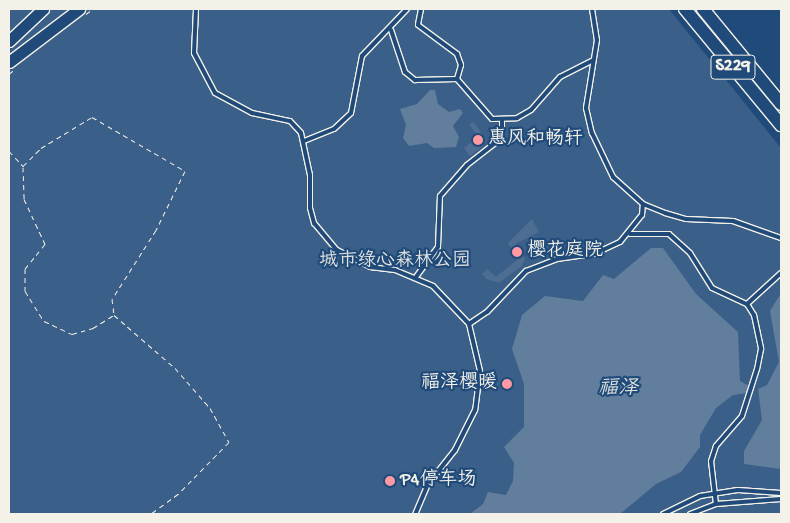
<!DOCTYPE html>
<meta charset="utf-8">
<style>
body{margin:0}
#map{position:relative;width:790px;height:523px;overflow:hidden;background:#1f4a7a;font-family:"Gochi Hand","LXGW WenKai TC",sans-serif}
div>[style]{position:absolute}
.green>*{inset:0;background:#3a5f88}
.water>*{inset:0;background:#627e9d}
.building>*{inset:0;background:#4d6e92}
.path>*{height:1px;margin-top:-0.5px;transform-origin:0;background:repeating-linear-gradient(90deg,#f4f1e8 0 5px,transparent 0 9px)}
.roads{filter:drop-shadow(1px 0 #f4f1e8) drop-shadow(-1px 0 #f4f1e8) drop-shadow(0 1px #f4f1e8) drop-shadow(0 -1px #f4f1e8)}
.service>*{height:4px;margin:-2px;padding:0 2px;transform-origin:2px;border-radius:2px;background:#1f4a7a}
.secondary>*{height:11px;margin:-5.5px;padding:0 5.5px;transform-origin:5.5px;border-radius:5.5px;background:#1f4a7a}
.primary>*{height:12px;margin:-6px;padding:0 6px;transform-origin:6px;border-radius:6px;background:#1f4a7a}
.dots>*{width:14px;height:14px;translate:-50% -50%;box-sizing:border-box;border:2px solid #1f4a7a;border-radius:50%}
span{translate:-50% -50%;white-space:nowrap;text-align:center;line-height:1.15;-webkit-text-stroke:4.5px #1f4a7a;paint-order:stroke}
.shield-label span{padding:1px 4px;background:#1f4a7a;border:1px solid;border-radius:4px;-webkit-text-stroke-width:0}
.shield-label{font-size:18px;color:#f4f1e8;font-weight:700}
.poi-label{font-size:19px;color:#f4f1e8}
.left{translate:0 -50%;text-align:left}
.right{translate:-100% -50%;text-align:right}
.park-label{font-size:19px;color:#e1e2de}
.water-label{font-size:20px;color:#dee0dd;font-style:italic}
.frame{position:absolute;inset:0;border:10px solid #f4f1e8;pointer-events:none}
</style>
<div id="map">
<div class="green">
<div style="clip-path:polygon(9px 9px,669px 9px,781px 148px,781px 514px,9px 514px)"></div>
</div>
<div class="water">
<div style="clip-path:polygon(430px 90px,435px 90px,438px 104px,449px 112px,460px 109px,463px 113px,453px 126px,459px 137px,456px 147px,434px 148px,427px 143px,409px 146px,403px 138px,406px 125px,400px 109px,417px 104px)"></div>
<div style="clip-path:polygon(651px 248px,663px 248px,696px 294px,738px 332px,740px 381px,749px 386px,747px 393px,733px 395px,716px 408px,700px 435px,700px 447px,681px 472px,656px 484px,620px 514px,470px 514px,483px 504px,488px 492px,506px 495px,513px 481px,514px 463px,504px 447px,524px 427px,524px 384px,512px 349px,522px 315px,545px 296px,583px 301px,603px 275px,614px 279px)"></div>
<div style="clip-path:polygon(781px 293px,781px 469px,744px 464px,744px 451px,762px 420px,758px 389px,767px 385px,779px 362px,770px 311px)"></div>
</div>
<div class="building">
<div style="clip-path:polygon(474px 122px,485px 138px,480px 142px,483px 146px,470px 156px,464px 148px,478px 137px,469px 124px)"></div>
<div style="clip-path:polygon(532px 219px,539px 232px,515px 244px,525px 259px,522px 266px,499px 283px,486px 279px,482px 274px,487px 269px,496px 277px,518px 259px,508px 243px)"></div>
</div>
<div class="path">
<div style="left:86px;top:14px;width:9px;rotate:-36deg"></div>
<div style="left:9px;top:74px;width:6px;rotate:-39deg"></div>
<div style="left:9px;top:151px;width:21px;rotate:47deg"></div>
<div style="left:23px;top:166px;width:25px;rotate:-45deg"></div>
<div style="left:41px;top:148px;width:60px;rotate:-31.3deg"></div>
<div style="left:92px;top:117px;width:108px;rotate:30.1deg"></div>
<div style="left:185px;top:171px;width:66px;rotate:116.2deg"></div>
<div style="left:156px;top:230px;width:82px;rotate:122.5deg"></div>
<div style="left:112px;top:299px;width:16px;rotate:83deg"></div>
<div style="left:114px;top:315px;width:81px;rotate:41deg"></div>
<div style="left:175px;top:368px;width:53px;rotate:48.8deg"></div>
<div style="left:210px;top:408px;width:39px;rotate:61deg"></div>
<div style="left:229px;top:442px;width:73px;rotate:134.4deg"></div>
<div style="left:178px;top:494px;width:34px;rotate:144deg"></div>
<div style="left:23px;top:167px;width:32px;rotate:88deg"></div>
<div style="left:24px;top:199px;width:50px;rotate:65deg"></div>
<div style="left:45px;top:244px;width:32px;rotate:129deg"></div>
<div style="left:25px;top:269px;width:22px;rotate:90deg"></div>
<div style="left:25px;top:291px;width:36px;rotate:58deg"></div>
<div style="left:44px;top:321px;width:31px;rotate:25deg"></div>
<div style="left:72px;top:334px;width:22px;rotate:-16deg"></div>
<div style="left:93px;top:328px;width:25px;rotate:-32deg"></div>
</div>
<div class="roads">
<div class="service">
<div style="left:196px;top:9px;width:44px;rotate:92.6deg"></div>
<div style="left:194px;top:53px;width:45px;rotate:62.3deg"></div>
<div style="left:215px;top:93px;width:42px;rotate:28.4deg"></div>
<div style="left:252px;top:113px;width:39px;rotate:12deg"></div>
<div style="left:290px;top:121px;width:16px;rotate:47deg"></div>
<div style="left:301px;top:133px;width:43px;rotate:77.9deg"></div>
<div style="left:310px;top:175px;width:33px;rotate:90deg"></div>
<div style="left:310px;top:208px;width:16px;rotate:75deg"></div>
<div style="left:314px;top:223px;width:35px;rotate:50deg"></div>
<div style="left:337px;top:250px;width:37px;rotate:27deg"></div>
<div style="left:370px;top:267px;width:25px;rotate:7deg"></div>
<div style="left:395px;top:270px;width:41px;rotate:22.8deg"></div>
<div style="left:433px;top:286px;width:52px;rotate:46.5deg"></div>
<div style="left:469px;top:324px;width:48px;rotate:76.8deg"></div>
<div style="left:480px;top:371px;width:39px;rotate:97deg"></div>
<div style="left:475px;top:410px;width:45px;rotate:116.6deg"></div>
<div style="left:455px;top:450px;width:43px;rotate:128.5deg"></div>
<div style="left:428px;top:484px;width:33px;rotate:113deg"></div>
<div style="left:421px;top:9px;width:16px;rotate:101deg"></div>
<div style="left:418px;top:25px;width:49px;rotate:36.6deg"></div>
<div style="left:457px;top:54px;width:12px;rotate:70deg"></div>
<div style="left:461px;top:65px;width:15px;rotate:106deg"></div>
<div style="left:592px;top:9px;width:31px;rotate:81deg"></div>
<div style="left:597px;top:40px;width:69px;rotate:99.2deg"></div>
<div style="left:586px;top:108px;width:26px;rotate:77deg"></div>
<div style="left:592px;top:133px;width:49px;rotate:64.5deg"></div>
<div style="left:613px;top:177px;width:40px;rotate:42deg"></div>
<div style="left:643px;top:204px;width:24px;rotate:22deg"></div>
<div style="left:665px;top:213px;width:22px;rotate:16deg"></div>
<div style="left:686px;top:219px;width:47px;rotate:2.4deg"></div>
<div style="left:733px;top:221px;width:51px;rotate:19.5deg"></div>
<div style="left:391px;top:30px;width:44px;rotate:71.6deg"></div>
<div style="left:405px;top:72px;width:13px;rotate:39deg"></div>
<div style="left:415px;top:80px;width:42px;rotate:-1.4deg"></div>
<div style="left:457px;top:79px;width:53px;rotate:48.8deg"></div>
<div style="left:492px;top:119px;width:25px;rotate:-2deg"></div>
<div style="left:517px;top:118px;width:16px;rotate:-30deg"></div>
<div style="left:531px;top:110px;width:44px;rotate:-48.7deg"></div>
<div style="left:560px;top:77px;width:37px;rotate:-27deg"></div>
<div style="left:304px;top:141px;width:32px;rotate:-22deg"></div>
<div style="left:334px;top:129px;width:23px;rotate:-43deg"></div>
<div style="left:351px;top:113px;width:58px;rotate:-79.1deg"></div>
<div style="left:362px;top:56px;width:65px;rotate:-46.2deg"></div>
<div style="left:630px;top:234px;width:39px"></div>
<div style="left:669px;top:234px;width:28px;rotate:42deg"></div>
<div style="left:690px;top:253px;width:41px;rotate:57.8deg"></div>
<div style="left:712px;top:288px;width:38px;rotate:25deg"></div>
<div style="left:747px;top:304px;width:13px;rotate:58deg"></div>
<div style="left:754px;top:315px;width:35px;rotate:78deg"></div>
<div style="left:761px;top:349px;width:20px;rotate:101deg"></div>
<div style="left:757px;top:369px;width:49px;rotate:107.7deg"></div>
<div style="left:742px;top:416px;width:40px;rotate:131deg"></div>
<div style="left:716px;top:446px;width:16px;rotate:108deg"></div>
<div style="left:711px;top:461px;width:43px;rotate:83.4deg"></div>
<div style="left:416px;top:277px;width:37px;rotate:-54deg"></div>
<div style="left:438px;top:247px;width:51px;rotate:-87.8deg"></div>
<div style="left:440px;top:196px;width:41px;rotate:-48.9deg"></div>
<div style="left:467px;top:165px;width:36px;rotate:-38deg"></div>
<div style="left:495px;top:143px;width:12px;rotate:-55deg"></div>
<div style="left:502px;top:133px;width:14px;rotate:-90deg"></div>
<div style="left:747px;top:304px;width:46px;rotate:-42.4deg"></div>
<div style="left:469px;top:324px;width:22px;rotate:-34deg"></div>
<div style="left:487px;top:312px;width:57px;rotate:-46.4deg"></div>
<div style="left:526px;top:271px;width:33px;rotate:-21deg"></div>
<div style="left:557px;top:259px;width:37px;rotate:-8deg"></div>
<div style="left:594px;top:254px;width:29px;rotate:-25deg"></div>
<div style="left:620px;top:242px;width:35px;rotate:-51deg"></div>
<div style="left:642px;top:215px;width:11px;rotate:-85deg"></div>
<div style="left:663px;top:514px;width:41px;rotate:-25.9deg"></div>
<div style="left:700px;top:496px;width:38px;rotate:-9deg"></div>
<div style="left:738px;top:490px;width:43px;rotate:4deg"></div>
<div style="left:690px;top:514px;width:28px;rotate:-21deg"></div>
<div style="left:716px;top:504px;width:65px;rotate:-4.4deg"></div>
</div>
<div class="secondary">
<div style="left:9px;top:41px;width:47px;rotate:-43.3deg"></div>
<div style="left:9px;top:62px;width:88px;rotate:-37.1deg"></div>
</div>
<div class="primary">
<div style="left:685px;top:9px;width:151px;rotate:50.4deg"></div>
<div style="left:703px;top:9px;width:123px;rotate:50.6deg"></div>
</div>
</div>
<div class="dots">
<div style="left:478px;top:140px;background:#ff9aa2"></div>
<div style="left:517px;top:252px;background:#ff9aa2"></div>
<div style="left:507px;top:384px;background:#ff9aa2"></div>
<div style="left:390px;top:481px;background:#ff9aa2"></div>
</div>
<div class="shield-label">
<span style="left:733px;top:67px">S229</span>
</div>
<div class="poi-label">
<span class="left" style="left:488px;top:140px">惠风和畅轩</span>
<span class="left" style="left:527px;top:252px">樱花庭院</span>
<span class="right" style="left:497px;top:384px">福泽樱暖</span>
<span class="left" style="left:400px;top:481px">P4停车场</span>
</div>
<div class="park-label">
<span style="left:395px;top:262px">城市绿心森林公园</span>
</div>
<div class="water-label">
<span style="left:618px;top:389px">福泽</span>
</div>
<div class="frame"></div>
</div>
